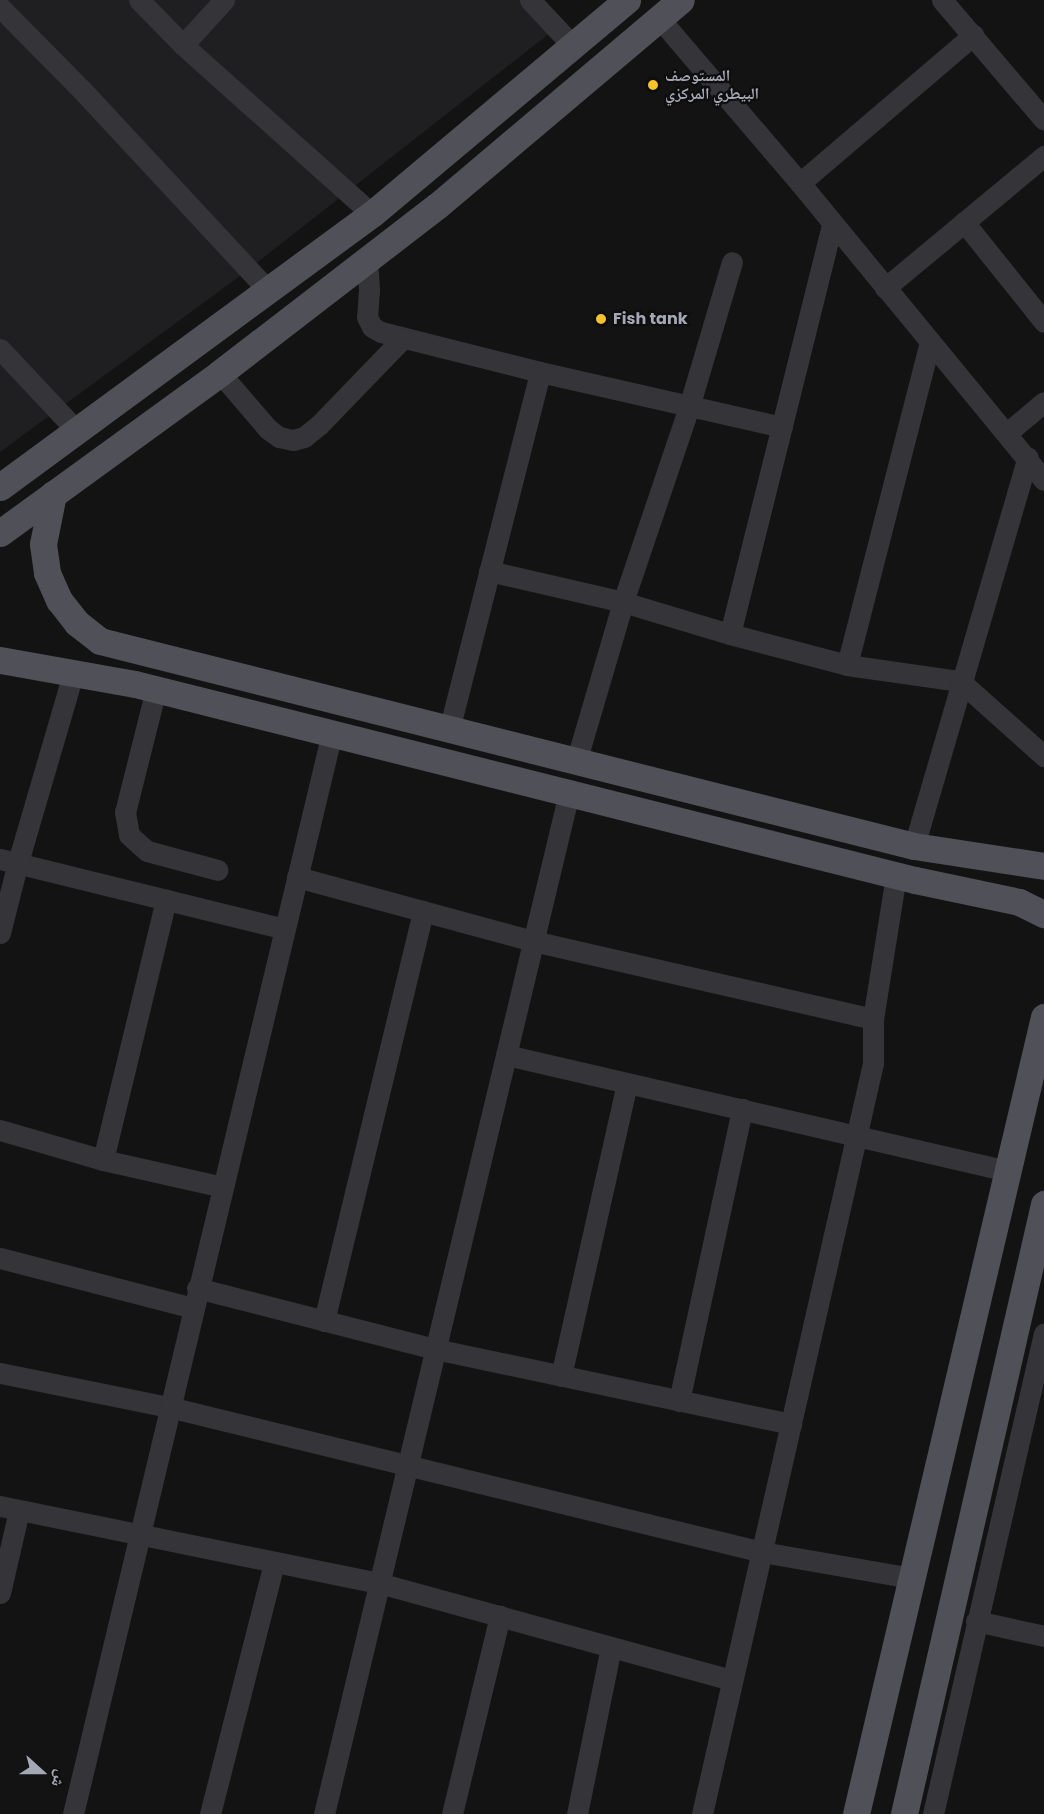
<!DOCTYPE html>
<meta charset="utf-8">
<style>
body{margin:0}
#map{position:relative;width:1044px;height:1814px;overflow:hidden;background:#131314;font-family:Poppins,"Noto Naskh Arabic",sans-serif}
div>[style]{position:absolute}
.built>*{inset:0;background:#1f1f21}
.minor>*{height:21px;margin:-10.5px;padding:0 10.5px;transform-origin:10.5px;border-radius:10.5px;background:#343439}
.major>*{height:27px;margin:-13.5px;padding:0 13.5px;transform-origin:13.5px;border-radius:13.5px;background:#505158}
.dots>*{width:16px;height:16px;translate:-50% -50%;box-sizing:border-box;border:3px solid #0e0e0f;border-radius:50%}
span{translate:-50% -50%;white-space:nowrap;text-align:center;line-height:1.15;-webkit-text-stroke:4.5px #0e0e0f;paint-order:stroke}
.poi-label{font-size:16px;color:#a4a8b5;font-weight:700}
.left{translate:0 -50%;text-align:left}
.north{position:absolute;left:12px;top:1742px;width:60px;height:60px;-webkit-text-stroke:4px #0e0e0f;paint-order:stroke;rotate:111deg;font-size:16px;font-weight:700;line-height:24px;text-align:center;color:#a4a8b5}
.north::after{content:'';display:block;margin:auto;width:21px;height:27px;background:#a4a8b5;clip-path:polygon(50% 0,100% 100%,50% 72%,0 100%)}
</style>
<div id="map">
<div class="built">
<i style="clip-path:polygon(0 0,539px 0,564px 22px,240px 276px,0 452px)"></i>
</div>
<div class="minor">
<i style="left:139px;top:0;width:63px;rotate:45.6deg"></i>
<i style="left:183px;top:45px;width:254px;rotate:41.8deg"></i>
<i style="left:530px;top:0;width:63px;rotate:46.9deg"></i>
<i style="left:942px;top:0;width:157px;rotate:49.6deg"></i>
<i style="left:0;top:7px;width:115px;rotate:45.4deg"></i>
<i style="left:81px;top:89px;width:276px;rotate:47.1deg"></i>
<i style="left:659px;top:18px;width:217px;rotate:49.5deg"></i>
<i style="left:800px;top:183px;width:384px;rotate:50.6deg"></i>
<i style="left:183px;top:45px;width:61px;rotate:-47.7deg"></i>
<i style="left:800px;top:183px;width:228px;rotate:-40.5deg"></i>
<i style="left:964px;top:222px;width:128px;rotate:51.3deg"></i>
<i style="left:367px;top:260px;width:30px;rotate:86deg"></i>
<i style="left:369px;top:290px;width:27px;rotate:94deg"></i>
<i style="left:367px;top:317px;width:11px;rotate:63deg"></i>
<i style="left:372px;top:327px;width:10px;rotate:29deg"></i>
<i style="left:381px;top:332px;width:164px;rotate:14.1deg"></i>
<i style="left:540px;top:372px;width:248px;rotate:12.8deg"></i>
<i style="left:885px;top:288px;width:207px;rotate:-39.7deg"></i>
<i style="left:0;top:349px;width:112px;rotate:46.8deg"></i>
<i style="left:220px;top:373px;width:74px;rotate:49.4deg"></i>
<i style="left:268px;top:429px;width:14px;rotate:36deg"></i>
<i style="left:279px;top:437px;width:14px;rotate:12deg"></i>
<i style="left:293px;top:440px;width:11px;rotate:-15deg"></i>
<i style="left:304px;top:437px;width:19px;rotate:-39deg"></i>
<i style="left:319px;top:425px;width:120px;rotate:-46deg"></i>
<i style="left:1007px;top:433px;width:48px;rotate:-40deg"></i>
<i style="left:489px;top:571px;width:138px;rotate:13deg"></i>
<i style="left:623px;top:602px;width:112px;rotate:16.7deg"></i>
<i style="left:730px;top:634px;width:121px;rotate:14.8deg"></i>
<i style="left:847px;top:665px;width:114px;rotate:8.1deg"></i>
<i style="left:960px;top:681px;width:113px;rotate:41.8deg"></i>
<i style="left:730px;top:634px;width:422px;rotate:-76deg"></i>
<i style="left:847px;top:665px;width:334px;rotate:-75.6deg"></i>
<i style="left:156px;top:689px;width:127px;rotate:104.1deg"></i>
<i style="left:125px;top:812px;width:23px;rotate:80deg"></i>
<i style="left:129px;top:835px;width:24px;rotate:42deg"></i>
<i style="left:147px;top:851px;width:73px;rotate:15deg"></i>
<i style="left:449px;top:730px;width:369px;rotate:-75.7deg"></i>
<i style="left:576px;top:762px;width:167px;rotate:-73.6deg"></i>
<i style="left:623px;top:602px;width:206px;rotate:-71.3deg"></i>
<i style="left:689px;top:407px;width:151px;rotate:-73.5deg"></i>
<i style="left:914px;top:846px;width:405px;rotate:-73.7deg"></i>
<i style="left:0;top:859px;width:293px;rotate:13.8deg"></i>
<i style="left:297px;top:877px;width:245px;rotate:15.2deg"></i>
<i style="left:533px;top:941px;width:349px;rotate:12.9deg"></i>
<i style="left:0;top:933px;width:73px;rotate:-75.8deg"></i>
<i style="left:18px;top:862px;width:199px;rotate:-73.7deg"></i>
<i style="left:506px;top:1055px;width:515px;rotate:13.01deg"></i>
<i style="left:0;top:1130px;width:107px;rotate:16.2deg"></i>
<i style="left:103px;top:1160px;width:123px;rotate:12.7deg"></i>
<i style="left:103px;top:1160px;width:268px;rotate:-76.4deg"></i>
<i style="left:0;top:1258px;width:199px;rotate:14.5deg"></i>
<i style="left:197px;top:1288px;width:246px;rotate:14.4deg"></i>
<i style="left:435px;top:1349px;width:364px;rotate:11.9deg"></i>
<i style="left:324px;top:1321px;width:422px;rotate:-76.4deg"></i>
<i style="left:0;top:1373px;width:172px;rotate:11.4deg"></i>
<i style="left:169px;top:1407px;width:610px;rotate:13.74deg"></i>
<i style="left:762px;top:1552px;width:151px;rotate:9.9deg"></i>
<i style="left:561px;top:1376px;width:300px;rotate:-77.3deg"></i>
<i style="left:679px;top:1401px;width:299px;rotate:-77.8deg"></i>
<i style="left:0;top:1506px;width:387px;rotate:11.5deg"></i>
<i style="left:379px;top:1583px;width:366px;rotate:15.4deg"></i>
<i style="left:0;top:1593px;width:84px;rotate:-77deg"></i>
<i style="left:976px;top:1621px;width:70px;rotate:12.4deg"></i>
<i style="left:73px;top:1814px;width:1112px;rotate:-76.53deg"></i>
<i style="left:210px;top:1814px;width:260px;rotate:-75.7deg"></i>
<i style="left:324px;top:1814px;width:1050px;rotate:-76.51deg"></i>
<i style="left:452px;top:1814px;width:204px;rotate:-76.4deg"></i>
<i style="left:577px;top:1814px;width:170px;rotate:-78.5deg"></i>
<i style="left:702px;top:1814px;width:770px;rotate:-77.17deg"></i>
<i style="left:873px;top:1063px;width:44px;rotate:-90deg"></i>
<i style="left:873px;top:1019px;width:145px;rotate:-80.9deg"></i>
<i style="left:933px;top:1814px;width:493px;rotate:-77deg"></i>
</div>
<div class="major">
<i style="left:0;top:487px;width:461px;rotate:-36.3deg"></i>
<i style="left:372px;top:214px;width:333px;rotate:-40deg"></i>
<i style="left:53px;top:494px;width:51px;rotate:101.3deg"></i>
<i style="left:43px;top:544px;width:29px;rotate:82deg"></i>
<i style="left:47px;top:573px;width:30px;rotate:66deg"></i>
<i style="left:59px;top:600px;width:29px;rotate:52deg"></i>
<i style="left:77px;top:623px;width:29px;rotate:38deg"></i>
<i style="left:100px;top:641px;width:839px;rotate:14.14deg"></i>
<i style="left:914px;top:846px;width:132px;rotate:8.7deg"></i>
<i style="left:0;top:533px;width:272px;rotate:-36deg"></i>
<i style="left:220px;top:373px;width:274px;rotate:-37.6deg"></i>
<i style="left:437px;top:206px;width:319px;rotate:-40.2deg"></i>
<i style="left:0;top:660px;width:137px;rotate:10.1deg"></i>
<i style="left:135px;top:684px;width:804px;rotate:14.11deg"></i>
<i style="left:915px;top:880px;width:106px;rotate:11.9deg"></i>
<i style="left:1019px;top:902px;width:28px;rotate:26deg"></i>
<i style="left:856px;top:1814px;width:819px;rotate:-76.73deg"></i>
<i style="left:904px;top:1814px;width:626px;rotate:-77.07deg"></i>
</div>
<div class="dots">
<i style="left:653px;top:85px;background:#f3c22c"></i>
<i style="left:601px;top:319px;background:#f3c22c"></i>
</div>
<div class="poi-label">
<span class="left" style="left:665px;top:85px">المستوصف<br>البيطري المركزي</span>
<span class="left" style="left:613px;top:319px">Fish tank</span>
</div>
<div class="north">ش</div>
</div>
